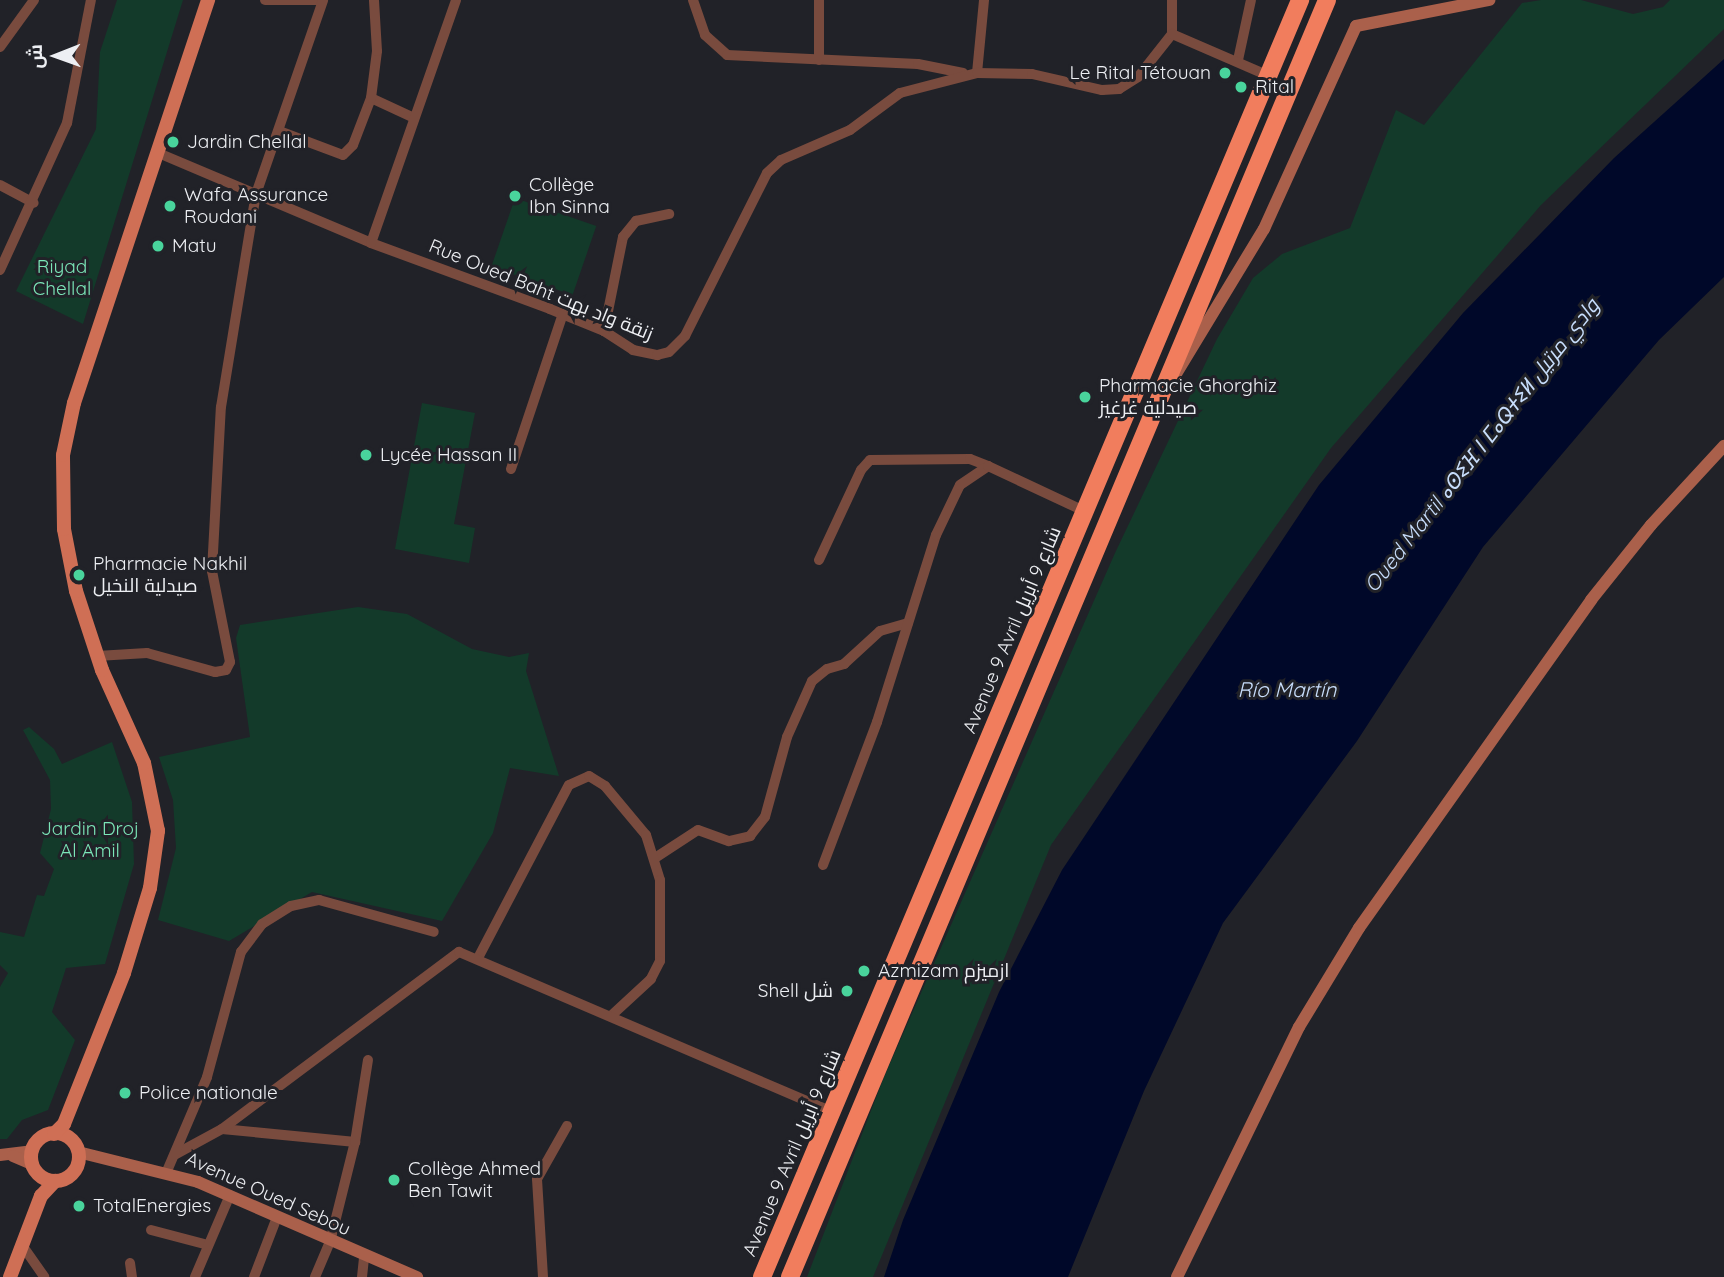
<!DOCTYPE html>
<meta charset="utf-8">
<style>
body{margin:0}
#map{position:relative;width:1724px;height:1277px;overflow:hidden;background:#212228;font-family:Quicksand,Cairo,"Noto Sans Tifinagh",sans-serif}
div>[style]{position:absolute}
.green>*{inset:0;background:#133a2a;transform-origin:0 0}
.water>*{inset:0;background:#000829}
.street>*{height:10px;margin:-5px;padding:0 5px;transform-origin:5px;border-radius:5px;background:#794b3e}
.secondary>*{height:12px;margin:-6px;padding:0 6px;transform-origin:6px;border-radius:6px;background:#aa604b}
.primary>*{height:14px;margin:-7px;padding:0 7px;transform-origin:7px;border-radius:7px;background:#cf6f55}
.primary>.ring{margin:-7px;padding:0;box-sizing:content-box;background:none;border:14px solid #cf6f55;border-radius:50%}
.highway>*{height:18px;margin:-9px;padding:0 9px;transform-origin:9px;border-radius:9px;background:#f17d5d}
.dots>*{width:19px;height:19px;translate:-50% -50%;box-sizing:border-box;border:4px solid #212228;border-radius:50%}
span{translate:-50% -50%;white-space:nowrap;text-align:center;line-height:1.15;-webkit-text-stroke:6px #212228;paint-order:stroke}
.poi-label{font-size:19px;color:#edeff3}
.right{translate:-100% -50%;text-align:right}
.left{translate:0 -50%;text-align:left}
.park-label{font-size:19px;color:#7be6b8}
.street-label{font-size:19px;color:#edeff3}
.water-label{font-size:21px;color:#c7ddfb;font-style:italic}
.north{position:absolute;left:21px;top:21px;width:70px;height:70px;-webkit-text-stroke:5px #212228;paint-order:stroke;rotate:269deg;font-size:19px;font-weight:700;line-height:28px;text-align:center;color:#edeff3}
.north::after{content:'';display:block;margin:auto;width:24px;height:32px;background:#edeff3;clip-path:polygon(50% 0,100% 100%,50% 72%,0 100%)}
</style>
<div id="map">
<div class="green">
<i style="clip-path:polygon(117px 0,183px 0,83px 324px,16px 291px,96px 129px,100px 52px)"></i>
<i style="clip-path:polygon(1541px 0,1581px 0,1633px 14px,1663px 7px,1670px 0,1724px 0,1724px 29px,1541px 205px,1331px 448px,1051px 845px,873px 1277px,807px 1277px,884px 1077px,1115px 553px,1217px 339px,1253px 278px,1282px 254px,1350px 228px,1396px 110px,1424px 125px,1522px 3px)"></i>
<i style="left:515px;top:198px;width:86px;height:73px;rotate:19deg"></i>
<i style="clip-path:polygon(422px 403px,475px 413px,454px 524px,475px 528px,469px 563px,395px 549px)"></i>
<i style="clip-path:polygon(358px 607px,407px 614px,472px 649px,509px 657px,529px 653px,526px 671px,559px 776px,510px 768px,493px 833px,442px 921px,312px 892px,229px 941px,158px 920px,176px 848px,173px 800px,159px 757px,250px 737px,236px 638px,240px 625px)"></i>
<i style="clip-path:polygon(29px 727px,54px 749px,62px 764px,112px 742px,132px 802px,134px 864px,105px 964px,66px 968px,52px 1012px,75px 1040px,48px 1110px,22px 1120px,7px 1139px,0 1139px,0 987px,8px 973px,0 965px,0 932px,24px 937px,37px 895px,44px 896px,54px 869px,40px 853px,51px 809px,50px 780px,23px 730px)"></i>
</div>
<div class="water">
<i style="clip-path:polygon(1724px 59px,1724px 277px,1659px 340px,1483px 547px,1357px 741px,1223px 923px,1144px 1091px,1068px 1277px,884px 1277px,903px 1220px,999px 992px,1062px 870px,1319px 485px,1463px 313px,1614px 158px)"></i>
</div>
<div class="street">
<i style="left:265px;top:0;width:53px"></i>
<i style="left:693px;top:0;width:37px;rotate:71deg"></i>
<i style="left:705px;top:35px;width:30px;rotate:42deg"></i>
<i style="left:727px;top:55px;width:191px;rotate:2.7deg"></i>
<i style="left:918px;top:64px;width:46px;rotate:11.3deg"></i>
<i style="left:819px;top:0;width:60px;rotate:90deg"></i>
<i style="left:1172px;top:34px;width:34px;rotate:-90deg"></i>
<i style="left:0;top:47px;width:58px;rotate:-54.1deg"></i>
<i style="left:1238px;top:60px;width:61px;rotate:-77.8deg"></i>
<i style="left:977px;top:73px;width:73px;rotate:-84.5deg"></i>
<i style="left:371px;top:98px;width:47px;rotate:24.9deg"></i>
<i style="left:279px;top:131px;width:68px;rotate:20.6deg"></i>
<i style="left:343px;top:155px;width:14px;rotate:-45deg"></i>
<i style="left:353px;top:145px;width:50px;rotate:-69deg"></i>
<i style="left:371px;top:98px;width:47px;rotate:-82.7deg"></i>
<i style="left:377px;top:51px;width:51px;rotate:-93.4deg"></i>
<i style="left:156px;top:152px;width:233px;rotate:22.9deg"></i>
<i style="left:371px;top:243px;width:191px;rotate:20.2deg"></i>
<i style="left:550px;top:309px;width:58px;rotate:22.2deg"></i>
<i style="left:604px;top:331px;width:35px;rotate:33deg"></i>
<i style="left:633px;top:350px;width:25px;rotate:12deg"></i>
<i style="left:657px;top:355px;width:12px;rotate:-14deg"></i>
<i style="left:669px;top:352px;width:23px;rotate:-45deg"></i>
<i style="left:685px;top:336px;width:182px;rotate:-63.3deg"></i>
<i style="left:767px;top:173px;width:19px;rotate:-43deg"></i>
<i style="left:781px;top:160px;width:75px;rotate:-23.5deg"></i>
<i style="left:850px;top:130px;width:62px;rotate:-36.5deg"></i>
<i style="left:900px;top:93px;width:80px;rotate:-14.6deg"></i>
<i style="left:977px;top:73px;width:55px;rotate:1deg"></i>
<i style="left:1032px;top:74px;width:72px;rotate:12.9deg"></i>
<i style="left:1102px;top:90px;width:17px;rotate:-3deg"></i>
<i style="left:1119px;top:89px;width:22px;rotate:-32deg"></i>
<i style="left:1138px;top:77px;width:55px;rotate:-51.7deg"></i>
<i style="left:1172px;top:34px;width:106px;rotate:23.4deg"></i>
<i style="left:0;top:185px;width:38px;rotate:28deg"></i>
<i style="left:371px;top:243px;width:257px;rotate:-70.7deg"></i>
<i style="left:0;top:270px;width:162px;rotate:-65.5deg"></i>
<i style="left:67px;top:123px;width:125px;rotate:-79deg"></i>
<i style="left:604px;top:331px;width:96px;rotate:-78.6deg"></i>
<i style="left:623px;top:237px;width:21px;rotate:-51deg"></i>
<i style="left:636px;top:221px;width:34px;rotate:-12deg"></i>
<i style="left:511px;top:469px;width:163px;rotate:-71.5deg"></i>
<i style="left:819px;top:560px;width:99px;rotate:-65deg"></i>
<i style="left:861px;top:470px;width:13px;rotate:-48deg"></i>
<i style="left:870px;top:460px;width:100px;rotate:-0.6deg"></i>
<i style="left:970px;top:459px;width:19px;rotate:21deg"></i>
<i style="left:97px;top:656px;width:50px;rotate:-3.4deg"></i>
<i style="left:147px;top:653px;width:71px;rotate:15.6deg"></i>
<i style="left:215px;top:672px;width:11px;rotate:-10deg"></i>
<i style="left:226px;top:670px;width:9px;rotate:-63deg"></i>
<i style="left:230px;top:662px;width:93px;rotate:-101.2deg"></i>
<i style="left:212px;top:571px;width:164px;rotate:-86.9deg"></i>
<i style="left:221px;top:407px;width:216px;rotate:-80.7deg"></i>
<i style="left:256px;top:194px;width:205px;rotate:-70.9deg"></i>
<i style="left:655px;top:858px;width:51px;rotate:-33.1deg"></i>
<i style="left:698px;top:830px;width:33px;rotate:20deg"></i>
<i style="left:729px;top:841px;width:22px;rotate:-13deg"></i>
<i style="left:750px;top:836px;width:24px;rotate:-52deg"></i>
<i style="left:765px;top:817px;width:83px;rotate:-74.6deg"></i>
<i style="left:787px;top:737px;width:61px;rotate:-65.9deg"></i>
<i style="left:812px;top:681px;width:19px;rotate:-39deg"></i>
<i style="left:827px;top:669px;width:18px;rotate:-16deg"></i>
<i style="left:844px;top:664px;width:49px;rotate:-42.5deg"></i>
<i style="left:880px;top:631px;width:29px;rotate:-16deg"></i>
<i style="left:823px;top:865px;width:153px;rotate:-69.3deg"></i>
<i style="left:877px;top:722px;width:196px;rotate:-72.5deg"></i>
<i style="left:936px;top:535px;width:55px;rotate:-64.4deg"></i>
<i style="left:960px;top:485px;width:34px;rotate:-34deg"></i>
<i style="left:988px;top:466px;width:108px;rotate:25.1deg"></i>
<i style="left:478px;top:958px;width:195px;rotate:-62.3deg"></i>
<i style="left:569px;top:785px;width:22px;rotate:-24deg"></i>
<i style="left:589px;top:776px;width:19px;rotate:32deg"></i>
<i style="left:605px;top:786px;width:64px;rotate:50.1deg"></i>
<i style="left:646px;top:835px;width:47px;rotate:72.7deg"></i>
<i style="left:660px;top:880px;width:81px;rotate:90deg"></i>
<i style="left:660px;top:961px;width:20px;rotate:117deg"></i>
<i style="left:651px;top:979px;width:53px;rotate:137.3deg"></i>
<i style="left:222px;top:1129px;width:134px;rotate:5.6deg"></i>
<i style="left:176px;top:1154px;width:52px;rotate:-28.5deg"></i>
<i style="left:222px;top:1129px;width:296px;rotate:-36.8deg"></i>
<i style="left:459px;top:952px;width:406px;rotate:23.2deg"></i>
<i style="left:167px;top:1171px;width:102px;rotate:-66.9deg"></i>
<i style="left:207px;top:1077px;width:130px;rotate:-74.8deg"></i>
<i style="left:241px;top:952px;width:35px;rotate:-53deg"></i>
<i style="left:262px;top:924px;width:34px;rotate:-32deg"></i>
<i style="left:291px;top:906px;width:29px;rotate:-12deg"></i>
<i style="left:319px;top:900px;width:119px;rotate:15.5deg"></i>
<i style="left:151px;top:1230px;width:59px;rotate:14.7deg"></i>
<i style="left:22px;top:1245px;width:39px;rotate:55deg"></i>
<i style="left:130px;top:1263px;width:14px;rotate:82deg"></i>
<i style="left:195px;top:1277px;width:89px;rotate:-66.9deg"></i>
<i style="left:254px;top:1277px;width:64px;rotate:-69deg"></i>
<i style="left:315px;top:1277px;width:38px;rotate:-67deg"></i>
<i style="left:330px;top:1242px;width:103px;rotate:-76deg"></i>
<i style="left:355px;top:1142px;width:83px;rotate:-81deg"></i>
<i style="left:362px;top:1277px;width:20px;rotate:-84deg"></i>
<i style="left:543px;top:1277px;width:98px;rotate:-93.5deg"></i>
<i style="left:537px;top:1179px;width:61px;rotate:-60.5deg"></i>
</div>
<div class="secondary">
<i style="left:1173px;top:379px;width:175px;rotate:-58.8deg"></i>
<i style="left:1264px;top:229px;width:223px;rotate:-65.6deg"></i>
<i style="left:1356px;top:26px;width:136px;rotate:-11.1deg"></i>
<i style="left:78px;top:1152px;width:124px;rotate:14deg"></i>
<i style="left:198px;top:1182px;width:239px;rotate:23.5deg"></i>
<i style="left:0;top:1155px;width:32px;rotate:-7deg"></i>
<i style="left:13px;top:1156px;width:21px;rotate:23deg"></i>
<i style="left:1177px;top:1277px;width:278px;rotate:-64deg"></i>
<i style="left:1299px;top:1027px;width:116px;rotate:-58.8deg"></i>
<i style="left:1359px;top:928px;width:402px;rotate:-54.7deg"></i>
<i style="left:1591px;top:600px;width:96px;rotate:-51.3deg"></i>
<i style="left:1651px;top:525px;width:108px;rotate:-47.3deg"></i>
</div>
<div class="primary">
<i class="ring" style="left:31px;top:1133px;width:34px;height:34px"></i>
<i style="left:54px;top:1134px;width:14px;rotate:-45deg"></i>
<i style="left:64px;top:1124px;width:162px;rotate:-68.3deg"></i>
<i style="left:124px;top:973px;width:89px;rotate:-73deg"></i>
<i style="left:150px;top:888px;width:58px;rotate:-82deg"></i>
<i style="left:158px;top:831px;width:69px;rotate:-101.6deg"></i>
<i style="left:144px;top:763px;width:102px;rotate:-114.3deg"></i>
<i style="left:102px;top:670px;width:83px;rotate:-108.2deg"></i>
<i style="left:76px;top:591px;width:63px;rotate:-101deg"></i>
<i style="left:64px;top:529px;width:74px;rotate:-90.8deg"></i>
<i style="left:63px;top:455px;width:53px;rotate:-78.1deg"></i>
<i style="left:74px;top:403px;width:425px;rotate:-71.6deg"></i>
<i style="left:10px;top:1277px;width:87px;rotate:-69.1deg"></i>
<i style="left:41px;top:1196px;width:21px;rotate:-47deg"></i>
</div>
<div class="highway">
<i style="left:762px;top:1277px;width:1386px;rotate:-67.15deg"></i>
<i style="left:790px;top:1277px;width:1385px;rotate:-67.19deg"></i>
</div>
<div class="dots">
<i style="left:1225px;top:73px;background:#49d49c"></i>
<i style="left:1241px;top:87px;background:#49d49c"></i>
<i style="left:173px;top:142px;background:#49d49c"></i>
<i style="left:515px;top:196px;background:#49d49c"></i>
<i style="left:170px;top:206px;background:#49d49c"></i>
<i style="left:158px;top:246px;background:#49d49c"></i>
<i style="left:1085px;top:397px;background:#49d49c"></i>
<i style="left:366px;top:455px;background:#49d49c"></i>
<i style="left:79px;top:575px;background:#49d49c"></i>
<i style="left:864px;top:971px;background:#49d49c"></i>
<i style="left:847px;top:991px;background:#49d49c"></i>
<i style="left:125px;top:1093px;background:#49d49c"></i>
<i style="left:394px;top:1180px;background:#49d49c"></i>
<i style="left:79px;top:1206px;background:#49d49c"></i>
</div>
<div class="poi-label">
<span class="right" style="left:1211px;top:73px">Le Rital Tétouan</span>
<span class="left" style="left:1255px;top:87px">Rital</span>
<span class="left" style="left:187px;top:142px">Jardin Chellal</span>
<span class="left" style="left:529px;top:196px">Collège<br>Ibn Sinna</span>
<span class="left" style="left:184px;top:206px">Wafa Assurance<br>Roudani</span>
<span class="left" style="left:172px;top:246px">Matu</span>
<span class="left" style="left:1099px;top:397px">Pharmacie Ghorghiz<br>صيدلية غرغيز</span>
<span class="left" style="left:380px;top:455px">Lycée Hassan II</span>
<span class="left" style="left:93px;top:575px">Pharmacie Nakhil<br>صيدلية النخيل</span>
<span class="left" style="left:878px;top:971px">Azmizam ازميزم</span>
<span class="right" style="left:833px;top:991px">Shell شل</span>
<span class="left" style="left:139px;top:1093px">Police nationale</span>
<span class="left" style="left:408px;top:1180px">Collège Ahmed<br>Ben Tawit</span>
<span class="left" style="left:93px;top:1206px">TotalEnergies</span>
</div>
<div class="park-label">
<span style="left:62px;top:278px">Riyad<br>Chellal</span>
<span style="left:90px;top:840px">Jardin Droj<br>Al Amil</span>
</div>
<div class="street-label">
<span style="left:541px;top:290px;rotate:22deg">Rue Oued Baht زنقة واد بهت</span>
<span style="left:1012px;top:630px;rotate:-67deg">Avenue 9 Avril شارع 9 أبريل</span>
<span style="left:792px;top:1153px;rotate:-67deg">Avenue 9 Avril شارع 9 أبريل</span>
<span style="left:268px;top:1194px;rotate:24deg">Avenue Oued Sebou</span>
</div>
<div class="water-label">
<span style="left:1481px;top:445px;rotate:-52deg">Oued Martil ⴰⵙⵉⴼ ⵏ ⵎⴰⵕⵜⵉⵍ وادي مرتيل</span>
<span style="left:1287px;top:689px">Río Martín</span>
</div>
<div class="north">ش</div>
</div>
